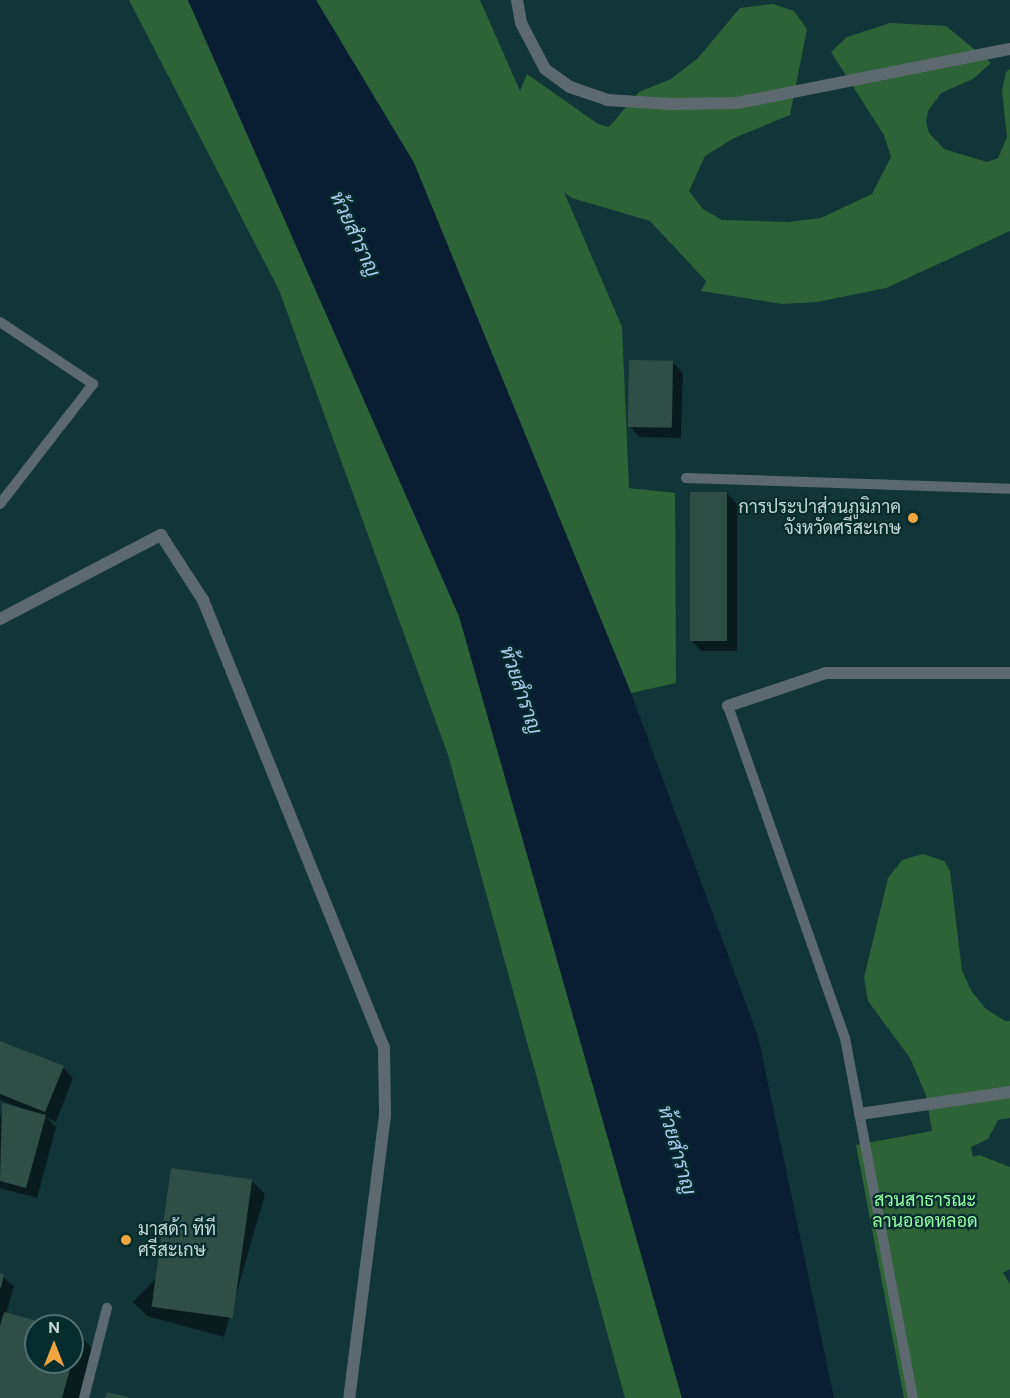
<!DOCTYPE html>
<meta charset="utf-8">
<style>
body{margin:0}
#map{position:relative;width:1010px;height:1398px;overflow:hidden;background:#123638;font-family:"DM Sans",Sarabun,sans-serif}
div>[style]{position:absolute}
.green>*{inset:0;background:#2e6237}
.water>*{inset:0;background:#091e33}
.shadow>*{inset:0;background:#0007}
.building>*{inset:0;background:#2f4f46;transform-origin:0 0}
.service>*{height:10px;margin:-5px;padding:0 5px;transform-origin:5px;border-radius:5px;background:#5c6a6f}
.minor>*{height:12px;margin:-6px;padding:0 6px;transform-origin:6px;border-radius:6px;background:#5c6a6f}
.dots>*{width:16px;height:16px;translate:-50% -50%;box-sizing:border-box;border:3px solid #062c2e;border-radius:50%}
span{translate:-50% -50%;white-space:nowrap;text-align:center;line-height:1.15;-webkit-text-stroke:4.5px #062c2e;paint-order:stroke}
.poi-label{font-size:18px;color:#c5d8d9}
.right{translate:-100% -50%;text-align:right}
.left{translate:0 -50%;text-align:left}
.park-label{font-size:18px;color:#96fda7}
.water-label{font-size:20px;color:#abccef;font-style:italic}
.north{position:absolute;left:24px;top:1314px;width:60px;height:60px;box-sizing:border-box;background:#062c2e;border:2px solid #527172;border-radius:50%;rotate:0deg;font-size:16px;font-weight:700;line-height:24px;text-align:center;color:#c5d8d9}
.north::after{content:'';display:block;margin:auto;width:21px;height:27px;background:#f0a63f;clip-path:polygon(50% 0,100% 100%,50% 72%,0 100%)}
</style>
<div id="map">
<div class="green">
<i style="clip-path:polygon(129px 0,188px 0,459px 616px,682px 1398px,625px 1398px,448px 755px,279px 290px)"></i>
<i style="clip-path:polygon(316px 0,480px 0,520px 91px,527px 74px,598px 124px,609px 127px,639px 92px,671px 79px,698px 58px,740px 8px,773px 4px,794px 11px,807px 29px,790px 115px,734px 138px,705px 156px,689px 191px,703px 209px,722px 220px,789px 222px,821px 218px,872px 194px,891px 157px,884px 135px,831px 52px,847px 37px,890px 23px,946px 26px,991px 63px,973px 79px,941px 93px,928px 111px,926px 122px,929px 133px,944px 149px,987px 162px,998px 158px,1007px 137px,1002px 91px,1006px 72px,1010px 69px,1010px 231px,886px 288px,817px 302px,782px 304px,701px 291px,706px 281px,650px 221px,572px 198px,564px 192px,622px 327px,629px 488px,675px 493px,676px 683px,631px 693px,414px 163px)"></i>
<i style="clip-path:polygon(923px 854px,944px 861px,950px 871px,962px 971px,972px 992px,986px 1009px,1005px 1021px,1010px 1021px,1010px 1118px,998px 1120px,988px 1139px,971px 1147px,973px 1157px,979px 1155px,1010px 1167px,1010px 1269px,1003px 1273px,1010px 1284px,1010px 1398px,904px 1398px,856px 1145px,932px 1131px,926px 1095px,910px 1058px,868px 1001px,864px 978px,888px 878px,902px 860px)"></i>
</div>
<div class="water">
<i style="clip-path:polygon(188px 0,316px 0,414px 163px,631px 693px,758px 1036px,834px 1398px,682px 1398px,459px 616px)"></i>
</div>
<div class="shadow">
<i style="clip-path:polygon(672px 362px,683px 373px,681px 438px,640px 437px,629px 426px)"></i>
<i style="clip-path:polygon(727px 493px,737px 504px,737px 651px,701px 651px,691px 640px)"></i>
<i style="clip-path:polygon(0 1042px,63px 1067px,73px 1078px,56px 1122px,47px 1118px,56px 1127px,37px 1198px,0 1188px,0 1117px,3px 1105px,20px 1110px,21px 1108px,0 1100px)"></i>
<i style="clip-path:polygon(251px 1180px,265px 1194px,224px 1337px,147px 1316px,133px 1302px)"></i>
<i style="clip-path:polygon(0 1275px,14px 1286px,6px 1314px,48px 1326px,36px 1326px,36px 1362px,72px 1362px,72px 1333px,79px 1335px,93px 1349px,79px 1398px,0 1398px)"></i>
</div>
<div class="building">
<i style="left:629px;top:360px;width:44px;height:67px;rotate:1deg"></i>
<i style="left:690px;top:492px;width:37px;height:149px"></i>
<i style="clip-path:polygon(0 1041px,64px 1066px,45px 1112px,0 1094px)"></i>
<i style="clip-path:polygon(2px 1103px,46px 1115px,26px 1188px,0 1181px)"></i>
<i style="left:171px;top:1168px;width:82px;height:140px;rotate:8deg"></i>
<i style="clip-path:polygon(0 1273px,4px 1274px,1px 1288px,0 1287px)"></i>
<i style="clip-path:polygon(4px 1312px,51px 1325px,36px 1326px,36px 1362px,72px 1362px,62px 1398px,0 1398px,0 1326px)"></i>
<i style="clip-path:polygon(72px 1331px,80px 1333px,73px 1360px,72px 1360px)"></i>
<i style="clip-path:polygon(107px 1392px,128px 1397px,128px 1398px,105px 1398px)"></i>
</div>
<div class="service">
<i style="left:0;top:322px;width:112px;rotate:33.7deg"></i>
<i style="left:93px;top:384px;width:152px;rotate:127.8deg"></i>
<i style="left:686px;top:478px;width:324px;rotate:1.9deg"></i>
<i style="left:728px;top:706px;width:352px;rotate:70.6deg"></i>
<i style="left:845px;top:1038px;width:366px;rotate:79.3deg"></i>
<i style="left:84px;top:1398px;width:93px;rotate:-75.7deg"></i>
</div>
<div class="minor">
<i style="left:517px;top:0;width:23px;rotate:80deg"></i>
<i style="left:521px;top:23px;width:52px;rotate:62.4deg"></i>
<i style="left:545px;top:69px;width:31px;rotate:36deg"></i>
<i style="left:570px;top:87px;width:39px;rotate:19deg"></i>
<i style="left:607px;top:100px;width:63px;rotate:3.6deg"></i>
<i style="left:670px;top:104px;width:67px;rotate:-0.9deg"></i>
<i style="left:737px;top:103px;width:278px;rotate:-11.2deg"></i>
<i style="left:0;top:619px;width:182px;rotate:-27.6deg"></i>
<i style="left:161px;top:535px;width:77px;rotate:57.1deg"></i>
<i style="left:203px;top:600px;width:483px;rotate:68deg"></i>
<i style="left:384px;top:1048px;width:67px;rotate:89.1deg"></i>
<i style="left:385px;top:1115px;width:285px;rotate:97.2deg"></i>
<i style="left:728px;top:706px;width:103px;rotate:-18.6deg"></i>
<i style="left:826px;top:673px;width:184px"></i>
<i style="left:860px;top:1114px;width:152px;rotate:-8.3deg"></i>
</div>
<div class="dots">
<i style="left:913px;top:518px;background:#f0a63f"></i>
<i style="left:126px;top:1240px;background:#f0a63f"></i>
</div>
<div class="poi-label">
<span class="right" style="left:901px;top:518px">การประปาส่วนภูมิภาค<br>จังหวัดศรีสะเกษ</span>
<span class="left" style="left:138px;top:1240px">มาสด้า ทีที<br>ศรีสะเกษ</span>
</div>
<div class="park-label">
<span style="left:925px;top:1211px">สวนสาธารณะ<br>ลานออดหลอด</span>
</div>
<div class="water-label">
<span style="left:355px;top:234px;rotate:65deg">ห้วยสำราญ</span>
<span style="left:521px;top:690px;rotate:71deg">ห้วยสำราญ</span>
<span style="left:677px;top:1150px;rotate:74deg">ห้วยสำราญ</span>
</div>
<div class="north">N</div>
</div>
